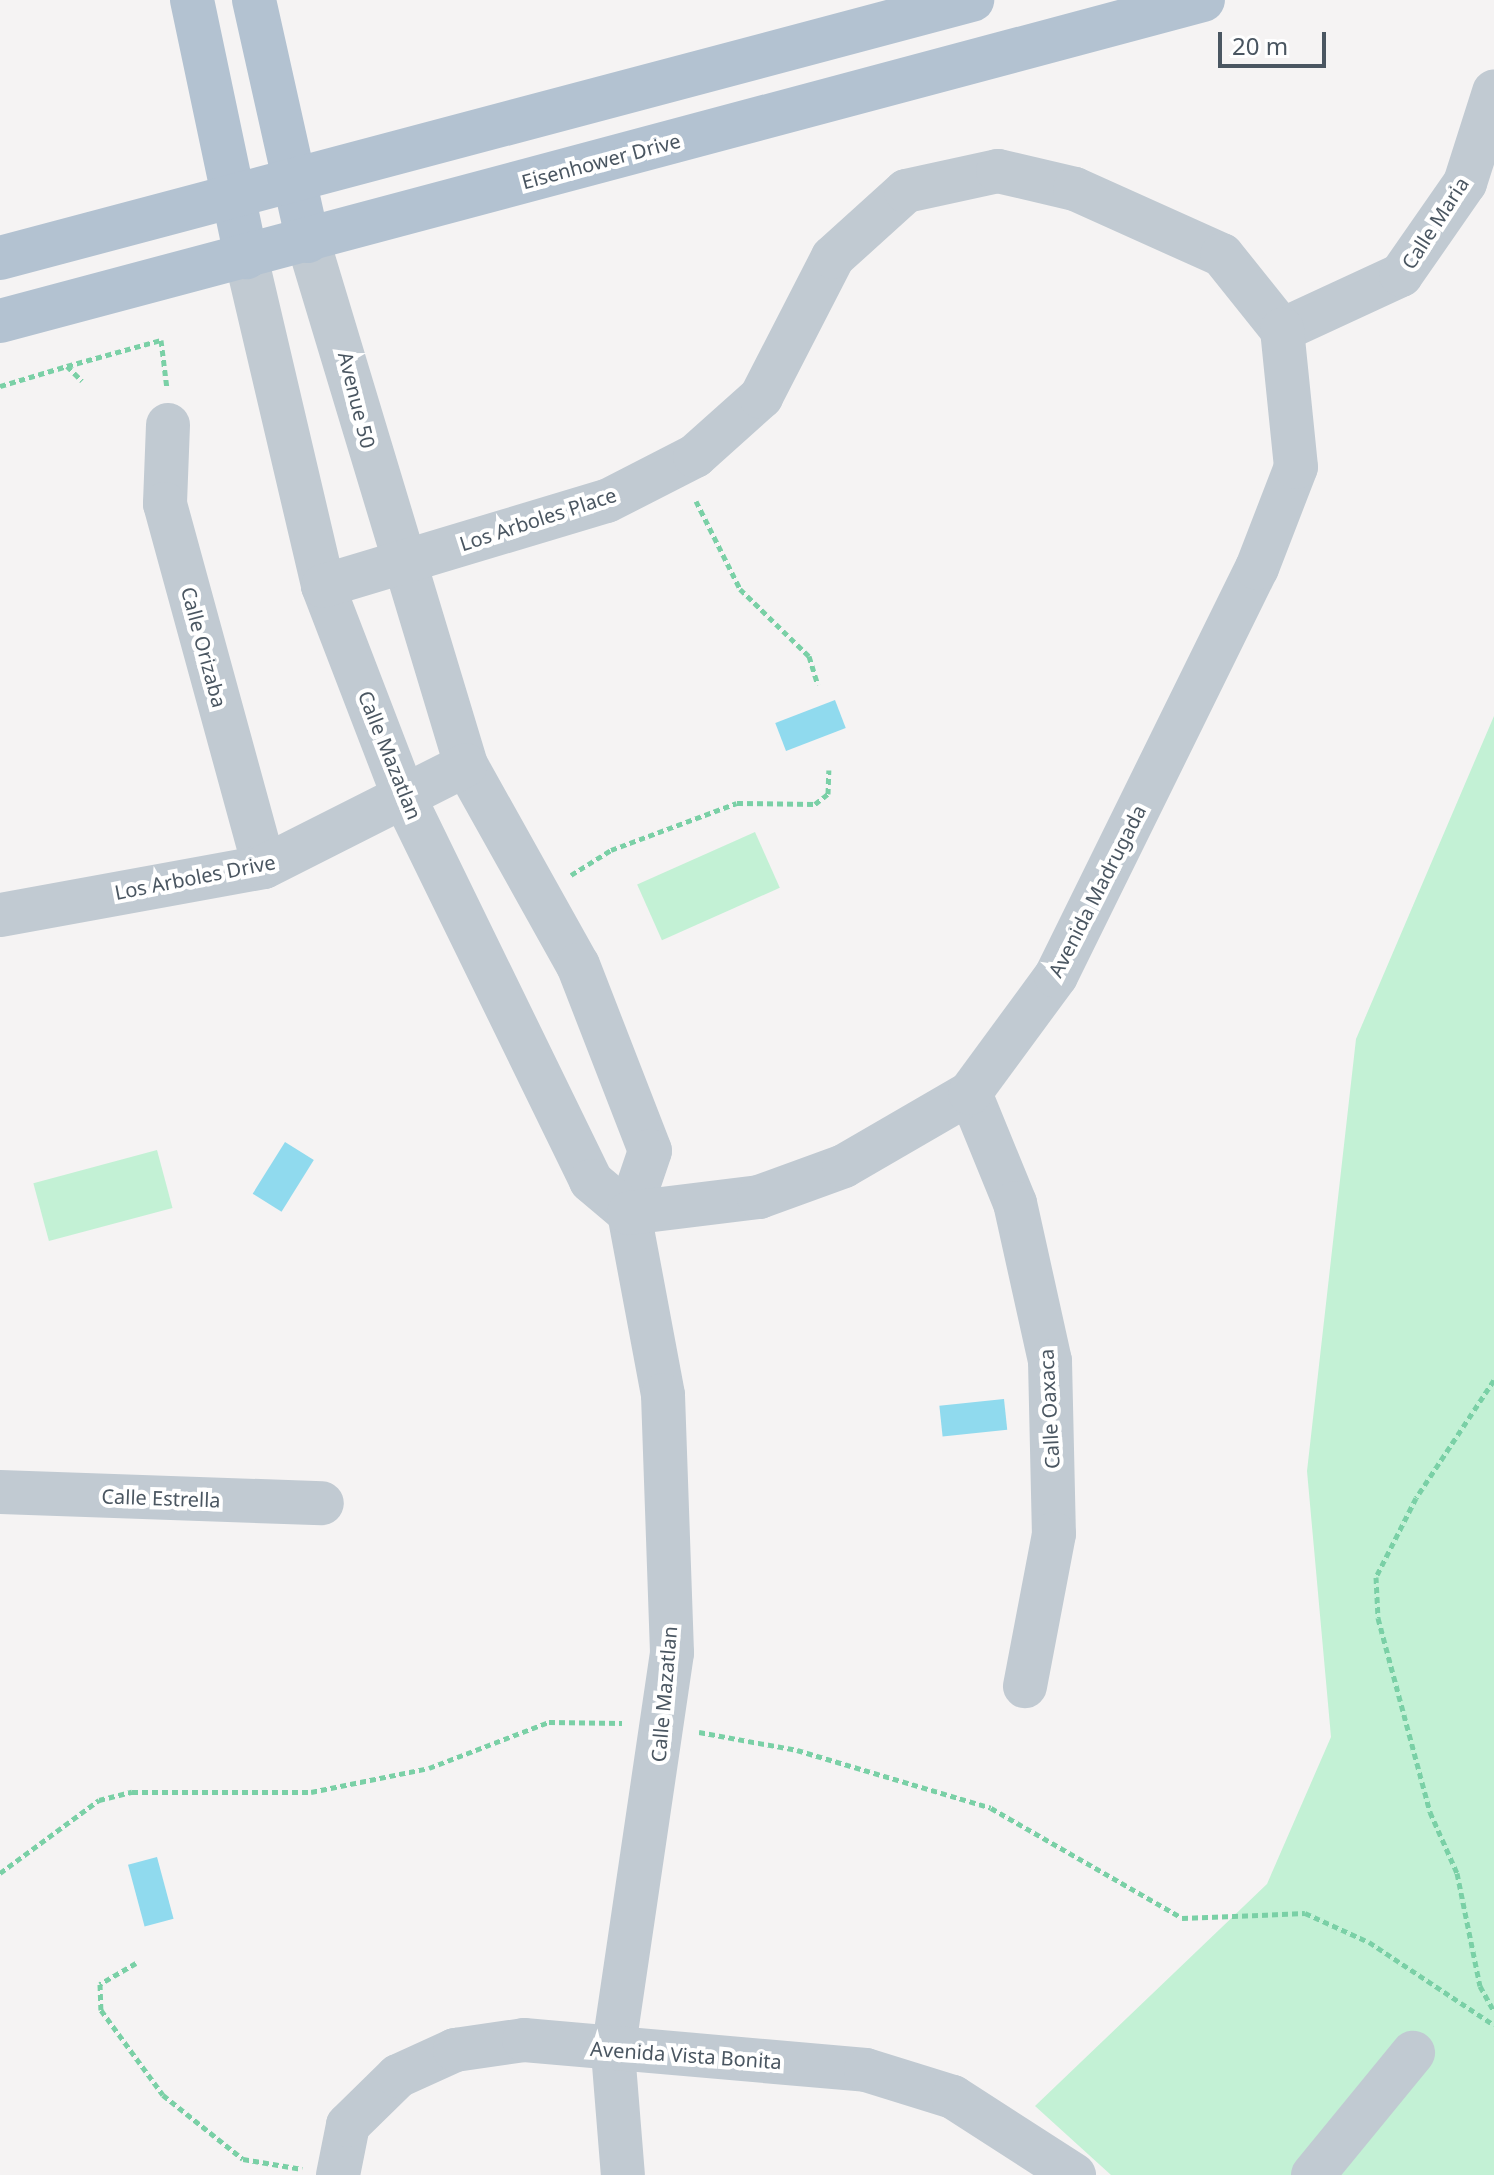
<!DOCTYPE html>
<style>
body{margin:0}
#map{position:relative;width:1494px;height:2175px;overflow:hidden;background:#f5f3f3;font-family:"Noto Sans",sans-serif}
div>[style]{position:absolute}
.green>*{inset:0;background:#c3f1d5;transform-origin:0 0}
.water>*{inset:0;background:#90daee;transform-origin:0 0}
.path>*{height:5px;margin-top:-2.5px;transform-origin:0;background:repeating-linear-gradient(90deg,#7ad0a6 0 6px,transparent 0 10px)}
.minor>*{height:44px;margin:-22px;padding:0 22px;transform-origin:22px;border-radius:22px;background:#c1cad2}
.major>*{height:44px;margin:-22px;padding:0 22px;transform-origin:22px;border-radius:22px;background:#b3c2d1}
span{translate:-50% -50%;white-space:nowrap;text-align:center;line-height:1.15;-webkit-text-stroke:8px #fff;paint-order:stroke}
.street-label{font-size:20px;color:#4a5661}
.scale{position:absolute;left:1218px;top:32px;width:108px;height:36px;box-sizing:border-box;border:4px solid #4a5661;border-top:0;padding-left:10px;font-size:24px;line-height:28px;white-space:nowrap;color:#4a5661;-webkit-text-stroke:6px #fff;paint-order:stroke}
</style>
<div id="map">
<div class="green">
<i style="clip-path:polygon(1494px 716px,1494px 2175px,1111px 2175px,1035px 2106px,1267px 1884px,1331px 1737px,1307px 1471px,1356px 1039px)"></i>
<i style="left:755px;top:832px;width:61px;height:129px;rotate:66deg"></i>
<i style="left:157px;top:1150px;width:60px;height:128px;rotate:75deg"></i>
</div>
<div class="water">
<i style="left:835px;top:700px;width:30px;height:64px;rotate:69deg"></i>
<i style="left:285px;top:1142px;width:34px;height:61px;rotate:32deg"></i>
<i style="left:1004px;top:1399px;width:31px;height:65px;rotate:84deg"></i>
<i style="left:157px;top:1857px;width:64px;height:30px;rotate:75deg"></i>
</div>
<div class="path">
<i style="left:67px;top:366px;width:98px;rotate:-15.5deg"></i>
<i style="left:161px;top:340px;width:49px;rotate:83deg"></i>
<i style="left:0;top:386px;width:70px;rotate:-16.6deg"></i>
<i style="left:67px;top:366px;width:21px;rotate:45deg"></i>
<i style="left:696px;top:501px;width:98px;rotate:63.4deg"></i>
<i style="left:740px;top:589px;width:96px;rotate:44.2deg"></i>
<i style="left:809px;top:656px;width:30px;rotate:73deg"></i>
<i style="left:571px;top:875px;width:47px;rotate:-32deg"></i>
<i style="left:611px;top:850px;width:134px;rotate:-20.5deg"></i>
<i style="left:737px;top:803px;width:78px;rotate:0.7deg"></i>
<i style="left:815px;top:804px;width:16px;rotate:-38deg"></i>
<i style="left:828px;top:794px;width:24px;rotate:-88deg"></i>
<i style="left:1494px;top:1380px;width:141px;rotate:123.5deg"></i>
<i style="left:1416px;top:1498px;width:89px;rotate:116.9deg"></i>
<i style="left:1376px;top:1577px;width:41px;rotate:87.2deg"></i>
<i style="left:1378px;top:1618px;width:201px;rotate:75deg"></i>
<i style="left:1430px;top:1812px;width:67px;rotate:66.1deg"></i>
<i style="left:1457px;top:1873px;width:115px;rotate:78.5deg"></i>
<i style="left:1480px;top:1986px;width:29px;rotate:61deg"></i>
<i style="left:699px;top:1732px;width:100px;rotate:10.4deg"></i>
<i style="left:797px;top:1750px;width:202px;rotate:16.6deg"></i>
<i style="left:991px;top:1808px;width:220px;rotate:29.9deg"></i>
<i style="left:1182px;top:1918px;width:123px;rotate:-2.3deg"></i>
<i style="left:1305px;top:1913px;width:70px;rotate:24.4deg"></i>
<i style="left:1369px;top:1942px;width:150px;rotate:33.6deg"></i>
<i style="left:0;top:1873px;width:123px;rotate:-36.4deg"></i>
<i style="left:99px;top:1800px;width:34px;rotate:-14deg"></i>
<i style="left:132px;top:1792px;width:179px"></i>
<i style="left:311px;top:1792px;width:120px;rotate:-11.5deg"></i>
<i style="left:429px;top:1768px;width:129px;rotate:-21deg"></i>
<i style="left:549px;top:1722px;width:73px;rotate:0.8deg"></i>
<i style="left:136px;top:1963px;width:42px;rotate:149.7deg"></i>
<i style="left:100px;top:1984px;width:26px;rotate:88deg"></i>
<i style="left:101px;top:2010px;width:105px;rotate:53.9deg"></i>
<i style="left:163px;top:2095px;width:102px;rotate:38.7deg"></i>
<i style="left:243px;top:2159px;width:60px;rotate:9.6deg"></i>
</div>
<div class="minor">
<i style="left:308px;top:241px;width:547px;rotate:73.22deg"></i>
<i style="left:466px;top:765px;width:229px;rotate:60.8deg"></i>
<i style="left:578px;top:965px;width:199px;rotate:68.8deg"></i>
<i style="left:650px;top:1151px;width:65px;rotate:108.7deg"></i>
<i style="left:629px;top:1213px;width:185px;rotate:79.4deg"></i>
<i style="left:663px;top:1395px;width:258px;rotate:88deg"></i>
<i style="left:672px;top:1653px;width:403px;rotate:98.4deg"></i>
<i style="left:613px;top:2052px;width:123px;rotate:85.4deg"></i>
<i style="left:246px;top:257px;width:338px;rotate:76.8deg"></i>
<i style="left:323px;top:586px;width:226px;rotate:69deg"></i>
<i style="left:404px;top:797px;width:427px;rotate:64deg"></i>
<i style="left:591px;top:1181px;width:50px;rotate:40.1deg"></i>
<i style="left:1282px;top:330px;width:131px;rotate:-24.8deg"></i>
<i style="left:1401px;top:275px;width:112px;rotate:-55.2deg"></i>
<i style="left:1465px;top:183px;width:96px;rotate:-72.3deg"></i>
<i style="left:168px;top:425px;width:79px;rotate:92.2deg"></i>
<i style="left:165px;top:504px;width:376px;rotate:74.7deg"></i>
<i style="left:323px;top:586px;width:296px;rotate:-16.7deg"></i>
<i style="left:607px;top:501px;width:99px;rotate:-27.1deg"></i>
<i style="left:695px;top:456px;width:89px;rotate:-41.8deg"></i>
<i style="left:761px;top:397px;width:157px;rotate:-62.8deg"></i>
<i style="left:833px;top:257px;width:98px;rotate:-42.1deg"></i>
<i style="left:906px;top:191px;width:94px;rotate:-12.3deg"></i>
<i style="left:998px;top:171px;width:79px;rotate:13.2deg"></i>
<i style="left:1075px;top:189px;width:161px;rotate:24.2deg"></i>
<i style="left:1222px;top:255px;width:96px;rotate:51.3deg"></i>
<i style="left:0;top:915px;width:268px;rotate:-10.3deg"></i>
<i style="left:264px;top:867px;width:226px;rotate:-26.8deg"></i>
<i style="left:970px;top:1093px;width:119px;rotate:67.8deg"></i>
<i style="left:1015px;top:1203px;width:162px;rotate:77.5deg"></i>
<i style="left:1050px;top:1361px;width:173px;rotate:88.7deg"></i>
<i style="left:1054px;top:1534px;width:155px;rotate:100.8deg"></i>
<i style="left:629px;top:1213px;width:131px;rotate:-7deg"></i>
<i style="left:759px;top:1197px;width:90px;rotate:-20deg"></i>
<i style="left:844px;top:1166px;width:146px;rotate:-30.1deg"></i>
<i style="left:970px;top:1093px;width:145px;rotate:-53.7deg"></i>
<i style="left:1056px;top:976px;width:455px;rotate:-63.8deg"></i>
<i style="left:1257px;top:568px;width:108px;rotate:-68.9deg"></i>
<i style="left:1296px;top:467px;width:138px;rotate:-95.8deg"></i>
<i style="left:0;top:1492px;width:322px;rotate:2deg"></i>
<i style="left:338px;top:2175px;width:51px;rotate:-78.7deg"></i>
<i style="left:348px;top:2125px;width:70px;rotate:-44.4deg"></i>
<i style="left:398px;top:2076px;width:63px;rotate:-24.5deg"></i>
<i style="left:455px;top:2050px;width:70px;rotate:-8.2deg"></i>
<i style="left:524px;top:2040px;width:343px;rotate:5deg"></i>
<i style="left:866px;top:2070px;width:91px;rotate:17.2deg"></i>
<i style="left:953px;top:2097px;width:144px;rotate:32.8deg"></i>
<i style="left:1313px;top:2175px;width:158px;rotate:-50.7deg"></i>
</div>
<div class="major">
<i style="left:192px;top:0;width:263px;rotate:78.1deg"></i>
<i style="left:254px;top:0;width:247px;rotate:77.4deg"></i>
<i style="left:0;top:258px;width:1006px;rotate:-14.87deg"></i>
<i style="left:0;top:321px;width:1245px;rotate:-14.94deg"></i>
</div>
<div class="street-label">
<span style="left:601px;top:161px;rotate:-15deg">Eisenhower Drive</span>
<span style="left:1435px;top:223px;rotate:-57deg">Calle Maria</span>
<span style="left:357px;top:400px;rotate:76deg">Avenue 50</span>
<span style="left:538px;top:519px;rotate:-18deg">Los Arboles Place</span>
<span style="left:204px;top:647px;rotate:75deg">Calle Orizaba</span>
<span style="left:390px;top:755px;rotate:68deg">Calle Mazatlan</span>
<span style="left:195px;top:877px;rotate:-11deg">Los Arboles Drive</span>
<span style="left:1097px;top:891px;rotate:-63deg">Avenida Madrugada</span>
<span style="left:1049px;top:1409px;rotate:-93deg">Calle Oaxaca</span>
<span style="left:161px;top:1498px;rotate:2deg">Calle Estrella</span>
<span style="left:664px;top:1694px;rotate:-85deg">Calle Mazatlan</span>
<span style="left:686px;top:2055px;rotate:4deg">Avenida Vista Bonita</span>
</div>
<div class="scale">20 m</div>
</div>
